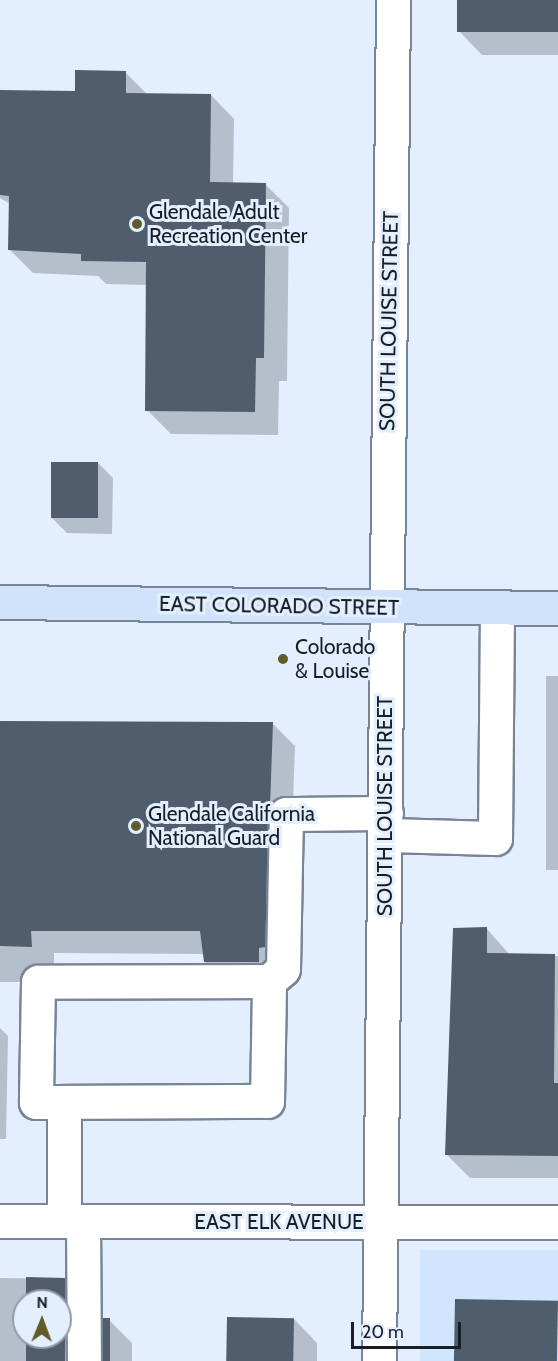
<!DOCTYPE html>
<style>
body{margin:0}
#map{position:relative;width:558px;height:1361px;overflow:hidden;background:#e3effe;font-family:Cabin,sans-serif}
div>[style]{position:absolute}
.built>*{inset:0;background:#d1e5fe;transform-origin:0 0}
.shadow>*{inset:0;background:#0003;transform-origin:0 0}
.building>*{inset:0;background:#505d6d;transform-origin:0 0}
.roads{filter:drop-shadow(2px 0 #778596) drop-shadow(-2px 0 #778596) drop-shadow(0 2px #778596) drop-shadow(0 -2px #778596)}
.minor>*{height:33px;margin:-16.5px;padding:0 16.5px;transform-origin:16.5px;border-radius:16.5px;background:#fff}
.major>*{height:33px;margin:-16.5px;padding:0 16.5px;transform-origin:16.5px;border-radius:16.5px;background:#d0e3fb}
.dots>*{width:16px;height:16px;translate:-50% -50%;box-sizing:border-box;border:3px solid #e3effe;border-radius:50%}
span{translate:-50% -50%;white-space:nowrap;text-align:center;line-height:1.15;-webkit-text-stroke:6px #e3effe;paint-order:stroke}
.poi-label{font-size:21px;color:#191e25}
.left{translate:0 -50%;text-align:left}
.street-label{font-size:21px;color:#191e25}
.north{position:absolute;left:12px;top:1289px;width:60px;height:60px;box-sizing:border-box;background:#e3effe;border:2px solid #929ba7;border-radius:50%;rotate:1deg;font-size:16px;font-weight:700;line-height:24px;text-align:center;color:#191e25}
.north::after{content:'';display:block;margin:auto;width:21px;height:27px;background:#605b28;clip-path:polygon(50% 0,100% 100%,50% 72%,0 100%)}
.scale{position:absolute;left:351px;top:1322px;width:110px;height:27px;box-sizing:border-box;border:3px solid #191e25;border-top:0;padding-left:8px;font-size:18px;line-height:21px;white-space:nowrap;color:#191e25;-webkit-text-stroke:4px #e3effe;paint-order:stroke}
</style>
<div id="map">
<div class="built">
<i style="left:420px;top:1250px;width:138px;height:111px"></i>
</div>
<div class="shadow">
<i style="clip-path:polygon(459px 0,558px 0,558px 55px,482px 55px,459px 31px)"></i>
<i style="clip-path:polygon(125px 72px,147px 94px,211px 95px,234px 119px,233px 184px,265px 184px,289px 208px,287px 381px,279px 381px,278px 435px,171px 434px,147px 410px,147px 285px,106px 284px,98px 276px,33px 273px,9px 249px,10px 204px,0 198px,0 91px,76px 92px)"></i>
<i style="clip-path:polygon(98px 463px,113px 478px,112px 534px,67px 533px,52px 518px)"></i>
<i style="left:546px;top:676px;width:12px;height:194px"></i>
<i style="clip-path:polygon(0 723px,272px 723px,295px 746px,287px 970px,228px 985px,205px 962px,204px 954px,54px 953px,54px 969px,47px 982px,0 982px)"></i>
<i style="clip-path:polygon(487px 929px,510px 955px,558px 956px,558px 1178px,470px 1178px,447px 1155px)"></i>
<i style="clip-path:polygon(0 1028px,8px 1036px,6px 1139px,0 1139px,0 1149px)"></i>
<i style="clip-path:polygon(evenodd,0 1278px,64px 1279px,87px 1302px,89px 1361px,0 1361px,0 1278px,24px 1301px,60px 1301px,60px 1337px,24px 1337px,24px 1301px)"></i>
<i style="clip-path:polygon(294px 1319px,317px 1343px,317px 1361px,228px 1361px)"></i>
<i style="clip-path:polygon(104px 1320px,109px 1320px,132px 1343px,132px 1361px,102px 1361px)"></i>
</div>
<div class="building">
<i style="left:457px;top:0;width:101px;height:32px"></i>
<i style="clip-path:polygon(75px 70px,126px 71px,126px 93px,211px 94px,210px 182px,266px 183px,264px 358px,256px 358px,255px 412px,145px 411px,146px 262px,81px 261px,81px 254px,8px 250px,9px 196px,0 195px,0 90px,75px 91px)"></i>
<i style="left:51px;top:462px;width:47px;height:56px"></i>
<i style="clip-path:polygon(0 721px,273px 722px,265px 947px,259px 948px,259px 962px,204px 962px,200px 931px,31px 931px,32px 947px,0 946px)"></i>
<i style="clip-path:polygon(487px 927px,487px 953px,555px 954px,554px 1083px,558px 1083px,558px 1156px,445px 1155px,453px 928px)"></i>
<i style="clip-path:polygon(26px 1277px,65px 1278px,65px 1361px,26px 1361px,26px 1337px,60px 1337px,60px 1301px,26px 1301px)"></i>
<i style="left:455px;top:1299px;width:103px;height:62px;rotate:1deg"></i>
<i style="left:227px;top:1317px;width:67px;height:44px;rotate:1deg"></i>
<i style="left:102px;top:1318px;width:8px;height:43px"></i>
</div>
<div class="roads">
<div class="minor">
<i style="left:387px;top:835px;width:108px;rotate:1.6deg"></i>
<i style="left:495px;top:838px;width:230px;rotate:-89.5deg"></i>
<i style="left:269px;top:981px;width:18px;rotate:-41deg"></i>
<i style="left:283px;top:969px;width:155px;rotate:-88.9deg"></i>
<i style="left:286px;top:814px;width:100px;rotate:-0.6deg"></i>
<i style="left:0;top:1221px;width:558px;rotate:0.1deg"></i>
<i style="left:64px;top:1221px;width:119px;rotate:-90deg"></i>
<i style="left:64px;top:1102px;width:203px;rotate:-0.3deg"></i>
<i style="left:267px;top:1101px;width:120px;rotate:-89deg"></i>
<i style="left:269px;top:981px;width:231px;rotate:179.8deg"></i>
<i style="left:38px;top:982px;width:120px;rotate:91deg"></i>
<i style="left:36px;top:1102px;width:28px"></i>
<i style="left:83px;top:1221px;width:140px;rotate:89.6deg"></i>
<i style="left:379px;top:1361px;width:1361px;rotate:-89.41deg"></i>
</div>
<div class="major">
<i style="left:0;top:602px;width:558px;rotate:0.62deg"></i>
</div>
</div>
<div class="dots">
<i style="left:137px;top:224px;background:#605b28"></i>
<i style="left:283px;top:659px;background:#605b28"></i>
<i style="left:136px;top:826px;background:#605b28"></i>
</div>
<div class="poi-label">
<span class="left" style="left:149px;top:224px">Glendale Adult<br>Recreation Center</span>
<span class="left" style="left:295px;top:659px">Colorado<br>&amp; Louise</span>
<span class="left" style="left:148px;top:826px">Glendale California<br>National Guard</span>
</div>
<div class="street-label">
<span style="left:389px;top:321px;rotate:-89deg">SOUTH LOUISE STREET</span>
<span style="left:279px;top:606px;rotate:1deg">EAST COLORADO STREET</span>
<span style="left:385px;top:806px;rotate:-90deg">SOUTH LOUISE STREET</span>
<span style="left:279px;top:1222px">EAST ELK AVENUE</span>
</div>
<div class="north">N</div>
<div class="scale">20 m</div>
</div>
